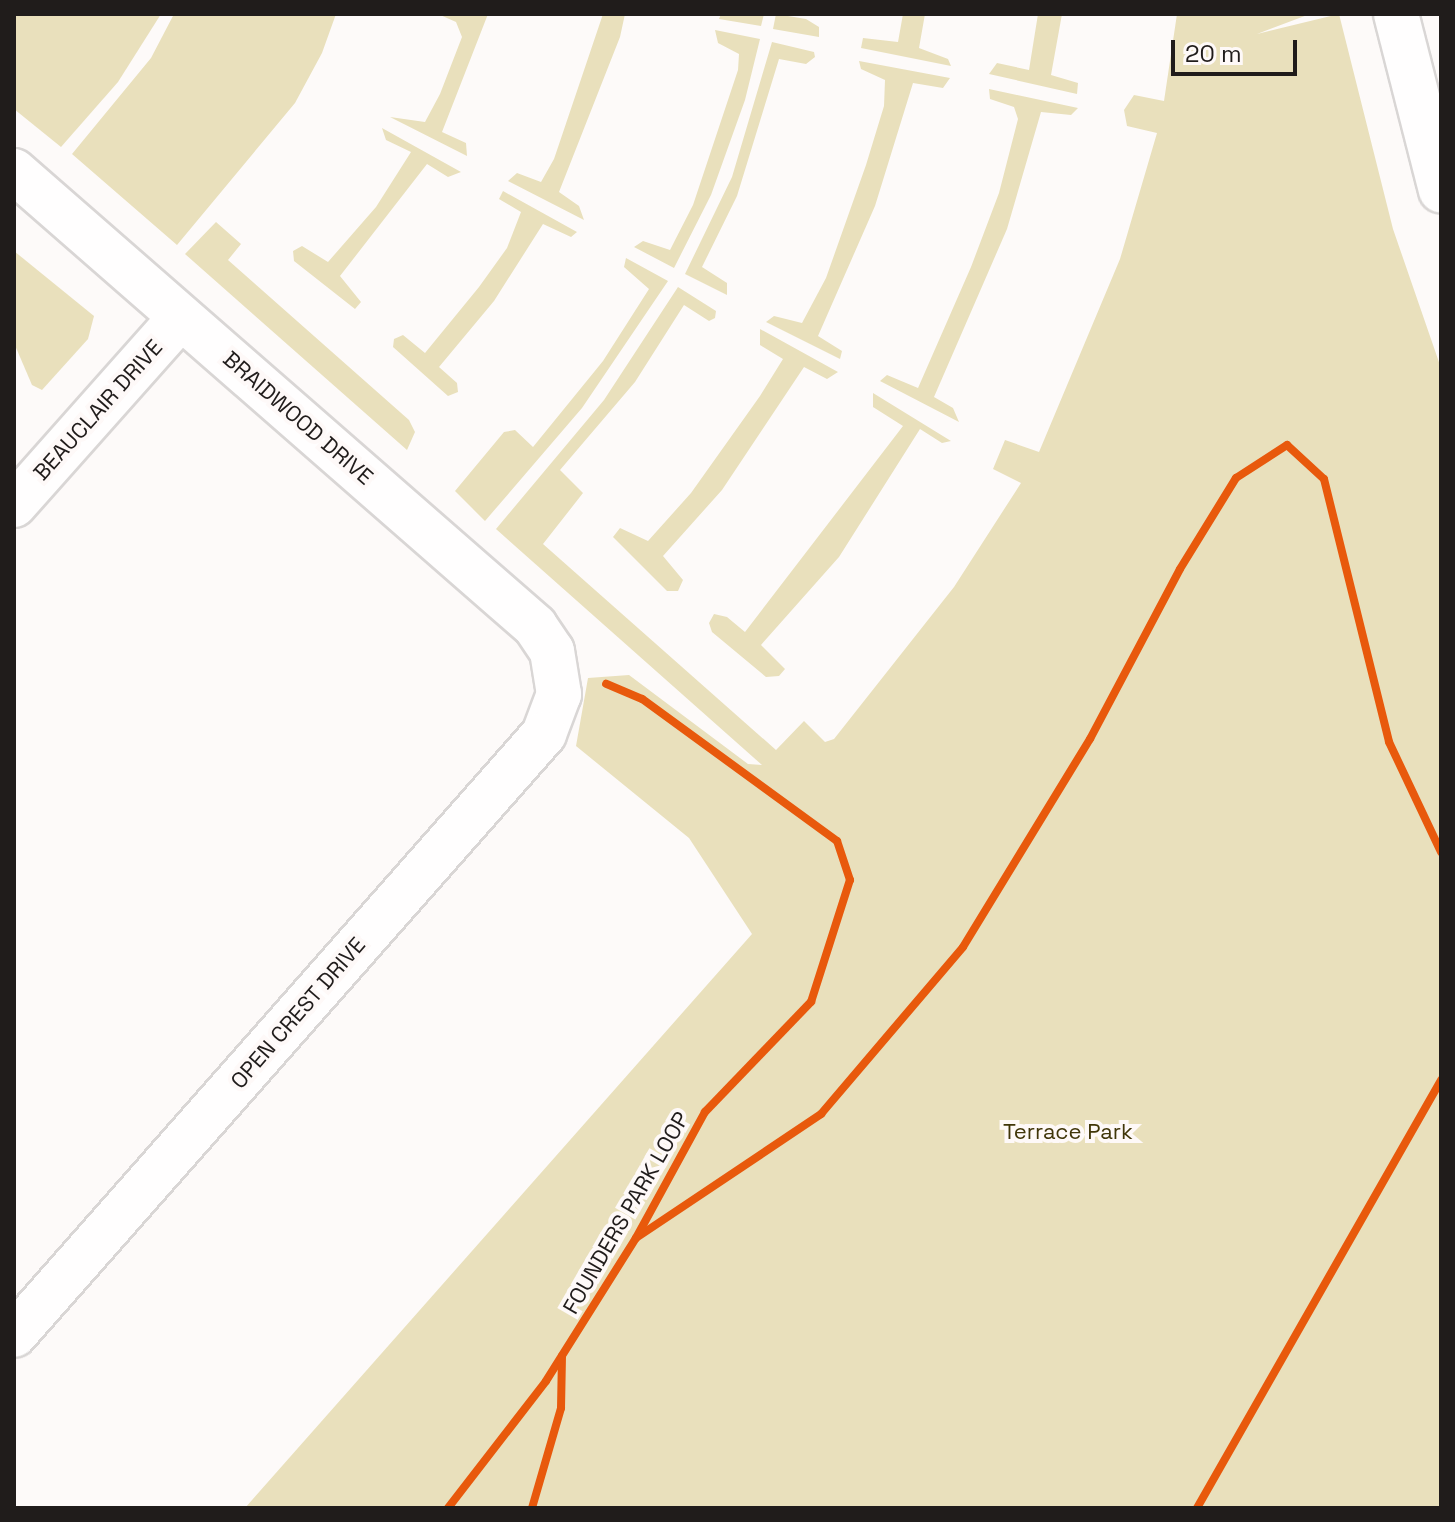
<!DOCTYPE html>
<style>
body{margin:0}
#map{position:relative;width:1455px;height:1522px;overflow:hidden;background:#fdfaf9;font-family:"Space Grotesk",sans-serif}
div>[style]{position:absolute}
.green>*{inset:0;background:#e9e0bc}
.roads{filter:drop-shadow(2px 0 #d9d6d5) drop-shadow(-2px 0 #d9d6d5) drop-shadow(0 2px #d9d6d5) drop-shadow(0 -2px #d9d6d5)}
.minor>*{height:44px;margin:-22px;padding:0 22px;transform-origin:22px;border-radius:22px;background:#fffefe}
.major>*{height:44px;margin:-22px;padding:0 22px;transform-origin:22px;border-radius:22px;background:#fffefe}
.cycleway>*{height:8px;margin:-4px;padding:0 4px;transform-origin:4px;border-radius:4px;background:#e8590c}
span{translate:-50% -50%;white-space:nowrap;text-align:center;line-height:1.15;-webkit-text-stroke:8px #fef9f8;paint-order:stroke}
.street-label{font-size:22px;color:#201c1b}
.park-label{font-size:22px;color:#403609}
.frame{position:absolute;inset:0;border:16px solid #201c1b;pointer-events:none}
.scale{position:absolute;left:1171px;top:40px;width:126px;height:36px;box-sizing:border-box;border:4px solid #201c1b;border-top:0;padding-left:10px;font-size:24px;line-height:28px;white-space:nowrap;color:#201c1b;-webkit-text-stroke:6px #fef9f8;paint-order:stroke}
</style>
<div id="map">
<div class="green">
<i style="clip-path:polygon(14px 14px,161px 14px,118px 82px,61px 147px,14px 109px)"></i>
<i style="clip-path:polygon(174px 14px,336px 14px,322px 53px,295px 103px,177px 245px,72px 154px,151px 58px)"></i>
<i style="clip-path:polygon(438px 14px,488px 14px,442px 132px,466px 143px,467px 156px,390px 117px,425px 122px,440px 94px,462px 37px,456px 22px)"></i>
<i style="clip-path:polygon(603px 14px,625px 14px,620px 37px,559px 192px,579px 206px,584px 220px,508px 181px,517px 173px,541px 182px,554px 159px)"></i>
<i style="clip-path:polygon(721px 14px,764px 14px,761px 26px,719px 19px)"></i>
<i style="clip-path:polygon(776px 14px,806px 19px,819px 27px,819px 37px,773px 29px)"></i>
<i style="clip-path:polygon(903px 14px,925px 14px,919px 48px,948px 59px,951px 66px,861px 48px,863px 38px,898px 42px)"></i>
<i style="clip-path:polygon(1038px 14px,1062px 14px,1051px 75px,1078px 83px,1077px 94px,989px 74px,997px 63px,1029px 70px)"></i>
<i style="clip-path:polygon(1177px 14px,1310px 14px,1257px 34px,1339px 14px,1393px 229px,1441px 368px,1441px 1508px,245px 1508px,752px 934px,689px 838px,576px 746px,588px 678px,629px 675px,748px 764px,762px 765px,496px 529px,604px 400px,678px 287px,716px 311px,715px 318px,709px 321px,684px 305px,635px 382px,560px 470px,583px 493px,543px 544px,776px 750px,804px 721px,825px 742px,834px 739px,954px 587px,1021px 483px,993px 469px,1005px 440px,1039px 452px,1120px 259px,1157px 133px,1127px 126px,1124px 110px,1134px 95px,1164px 101px)"></i>
<i style="clip-path:polygon(715px 30px,760px 39px,745px 100px,711px 195px,674px 268px,634px 247px,643px 241px,670px 250px,693px 205px,738px 70px,739px 54px,718px 43px)"></i>
<i style="clip-path:polygon(772px 42px,814px 52px,815px 57px,806px 64px,779px 59px,737px 196px,702px 267px,727px 283px,727px 295px,685px 274px,732px 177px)"></i>
<i style="clip-path:polygon(859px 61px,950px 78px,943px 88px,913px 83px,875px 206px,818px 336px,842px 351px,840px 359px,766px 322px,774px 316px,802px 323px,826px 278px,866px 165px,884px 106px,885px 80px,861px 69px)"></i>
<i style="clip-path:polygon(989px 89px,1078px 108px,1071px 115px,1041px 112px,1007px 229px,934px 397px,953px 408px,959px 422px,880px 381px,887px 375px,918px 388px,971px 267px,999px 193px,1018px 119px,1014px 107px,990px 99px)"></i>
<i style="clip-path:polygon(382px 128px,461px 172px,448px 177px,427px 164px,340px 276px,361px 302px,355px 309px,294px 261px,293px 251px,302px 246px,328px 262px,376px 207px,411px 152px,386px 140px)"></i>
<i style="clip-path:polygon(503px 191px,577px 232px,571px 237px,543px 224px,494px 301px,439px 367px,457px 383px,458px 392px,448px 396px,393px 347px,394px 339px,403px 335px,425px 353px,479px 287px,507px 248px,521px 212px,499px 199px)"></i>
<i style="clip-path:polygon(216px 222px,241px 244px,228px 260px,409px 420px,415px 432px,407px 450px,185px 254px)"></i>
<i style="clip-path:polygon(14px 251px,94px 316px,88px 339px,42px 390px,32px 385px,14px 343px)"></i>
<i style="clip-path:polygon(626px 258px,668px 281px,582px 408px,485px 521px,455px 491px,504px 432px,515px 430px,533px 447px,603px 361px,649px 289px,624px 267px)"></i>
<i style="clip-path:polygon(760px 329px,838px 372px,827px 379px,804px 367px,722px 490px,663px 556px,683px 580px,678px 591px,667px 591px,613px 537px,620px 528px,648px 541px,691px 493px,760px 396px,783px 359px,760px 345px)"></i>
<i style="clip-path:polygon(873px 393px,951px 441px,942px 443px,920px 429px,839px 557px,761px 645px,785px 669px,779px 676px,766px 677px,712px 632px,709px 623px,714px 614px,727px 617px,745px 632px,903px 426px,873px 407px)"></i>
</div>
<div class="roads">
<div class="minor">
<i style="left:14px;top:171px;width:692px;rotate:41.13deg"></i>
<i style="left:535px;top:626px;width:30px;rotate:56deg"></i>
<i style="left:552px;top:651px;width:44px;rotate:80.8deg"></i>
<i style="left:559px;top:694px;width:43px;rotate:110.6deg"></i>
<i style="left:544px;top:734px;width:801px;rotate:131.41deg"></i>
<i style="left:14px;top:505px;width:251px;rotate:-48.4deg"></i>
</div>
<div class="major">
<i style="left:1396px;top:14px;width:182px;rotate:75.7deg"></i>
</div>
</div>
<div class="cycleway">
<i style="left:636px;top:1238px;width:223px;rotate:-33.8deg"></i>
<i style="left:821px;top:1114px;width:219px;rotate:-49.6deg"></i>
<i style="left:963px;top:947px;width:244px;rotate:-58.6deg"></i>
<i style="left:1090px;top:739px;width:192px;rotate:-62.1deg"></i>
<i style="left:1180px;top:569px;width:107px;rotate:-58.4deg"></i>
<i style="left:1236px;top:478px;width:61px;rotate:-32.9deg"></i>
<i style="left:1287px;top:445px;width:50px;rotate:42.6deg"></i>
<i style="left:1324px;top:479px;width:271px;rotate:76.1deg"></i>
<i style="left:1389px;top:742px;width:122px;rotate:64.7deg"></i>
<i style="left:448px;top:1508px;width:160px;rotate:-52.3deg"></i>
<i style="left:546px;top:1381px;width:169px;rotate:-57.8deg"></i>
<i style="left:636px;top:1238px;width:144px;rotate:-61.3deg"></i>
<i style="left:705px;top:1112px;width:153px;rotate:-46.1deg"></i>
<i style="left:811px;top:1002px;width:128px;rotate:-72.3deg"></i>
<i style="left:850px;top:880px;width:41px;rotate:-108.4deg"></i>
<i style="left:837px;top:841px;width:241px;rotate:-143.9deg"></i>
<i style="left:642px;top:699px;width:39px;rotate:-157deg"></i>
<i style="left:532px;top:1508px;width:104px;rotate:-73.8deg"></i>
<i style="left:561px;top:1408px;width:52px;rotate:-88.9deg"></i>
<i style="left:1197px;top:1508px;width:493px;rotate:-60.3deg"></i>
</div>
<div class="street-label">
<span style="left:98px;top:410px;rotate:-48deg">BEAUCLAIR DRIVE</span>
<span style="left:298px;top:418px;rotate:41deg">BRAIDWOOD DRIVE</span>
<span style="left:298px;top:1013px;rotate:-49deg">OPEN CREST DRIVE</span>
<span style="left:626px;top:1213px;rotate:-60deg">FOUNDERS PARK LOOP</span>
</div>
<div class="park-label">
<span style="left:1068px;top:1132px">Terrace Park</span>
</div>
<div class="frame"></div>
<div class="scale">20 m</div>
</div>
